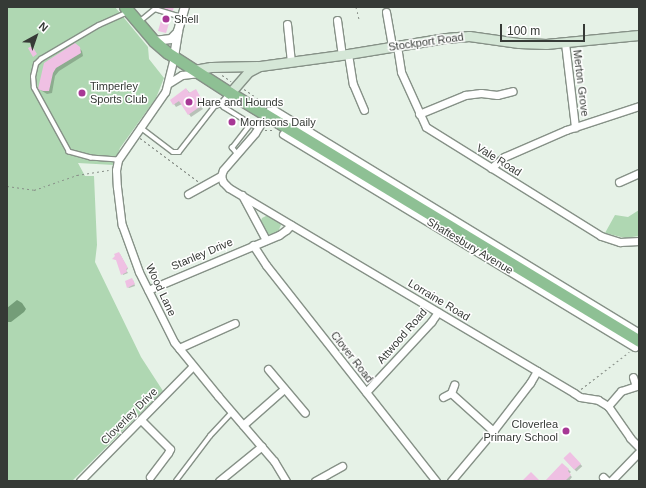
<!DOCTYPE html>
<style>
body{margin:0}
#map{position:relative;width:646px;height:488px;overflow:hidden;background:#e6f2e7;font-family:Arial,sans-serif}
div>[style]{position:absolute}
.green>*{inset:0;background:#afd7b2}
.water>*{inset:0;background:#749d78}
.shadow>*{inset:0;background:#0003;transform-origin:0 0}
.building>*{inset:0;background:#efc0e3;transform-origin:0 0}
.path>*{height:1px;margin-top:-0.5px;transform-origin:0;background:repeating-linear-gradient(90deg,#888f88 0 2px,transparent 0 5px)}
.roads{filter:drop-shadow(1px 0 #869187) drop-shadow(-1px 0 #869187) drop-shadow(0 1px #869187) drop-shadow(0 -1px #869187)}
.service>*{height:3.5px;margin:-1.75px;padding:0 1.75px;transform-origin:1.75px;border-radius:1.75px;background:#fff}
.minor>*{height:7px;margin:-3.5px;padding:0 3.5px;transform-origin:3.5px;border-radius:3.5px;background:#fff}
.tertiary>*{height:8px;margin:-4px;padding:0 4px;transform-origin:4px;border-radius:4px;background:#fff}
.secondary>*{height:9px;margin:-4.5px;padding:0 4.5px;transform-origin:4.5px;border-radius:4.5px;background:#d5e7d7}
.trunk>*{height:11px;margin:-5.5px;padding:0 5.5px;transform-origin:5.5px;border-radius:5.5px;background:#8ec094}
.dots>*{width:11px;height:11px;translate:-50% -50%;box-sizing:border-box;border:2px solid #fff;border-radius:50%}
span{translate:-50% -50%;white-space:nowrap;text-align:center;line-height:1.15;-webkit-text-stroke:3px #fff;paint-order:stroke}
.poi-label{font-size:11px;color:#363a36}
.left{translate:0 -50%;text-align:left}
.right{translate:-100% -50%;text-align:right}
.street-label{font-size:11px;color:#363a36}
.frame{position:absolute;inset:0;border:8px solid #363a36;pointer-events:none}
.north{position:absolute;left:16px;top:16px;width:40px;height:40px;-webkit-text-stroke:3px #fff;paint-order:stroke;rotate:40deg;font-size:11px;font-weight:700;line-height:16px;text-align:center;color:#363a36}
.north::after{content:'';display:block;margin:auto;width:14px;height:18px;background:#363a36;clip-path:polygon(50% 0,100% 100%,50% 72%,0 100%)}
.scale{position:absolute;left:500px;top:24px;width:85px;height:18px;box-sizing:border-box;border:2px solid #363a36;border-top:0;padding-left:5px;font-size:12px;line-height:14px;white-space:nowrap;color:#363a36;-webkit-text-stroke:3px #fff;paint-order:stroke}
</style>
<div id="map">
<div class="green">
<i style="clip-path:polygon(7px 7px,115px 7px,148px 47px,149px 59px,164px 78px,156px 98px,120px 148px,114px 165px,78px 163px,85px 176px,94px 176px,97px 245px,95px 262px,141px 357px,163px 391px,72px 481px,7px 481px)"></i>
<i style="clip-path:polygon(639px 210px,639px 236px,625px 238px,605px 233px,615px 215px,628px 217px)"></i>
<i style="clip-path:polygon(268px 215px,279px 221px,281px 225px,278px 232px,272px 235px,266px 233px,260px 223px,262px 218px)"></i>
</div>
<div class="water">
<i style="clip-path:polygon(17px 300px,22px 303px,26px 309px,24px 312px,11px 322px,8px 322px,7px 308px)"></i>
</div>
<div class="shadow">
<i style="clip-path:polygon(75px 44px,82px 51px,83px 56px,59px 71px,55px 76px,52px 93px,47px 94px,42px 91px,39px 88px)"></i>
<i style="clip-path:polygon(186px 89px,190px 93px,195px 90px,204px 103px,200px 105px,203px 109px,191px 117px,182px 104px,176px 107px,174px 104px)"></i>
<i style="clip-path:polygon(120px 254px,128px 269px,126px 270px,128px 273px,123px 275px,118px 260px,114px 259px)"></i>
<i style="clip-path:polygon(133px 280px,135px 286px,129px 288px,128px 287px)"></i>
<i style="left:570px;top:453px;width:18px;height:8px;rotate:47deg"></i>
<i style="clip-path:polygon(562px 464px,571px 472px,569px 474px,572px 477px,569px 481px,546px 481px)"></i>
</div>
<div class="building">
<i style="clip-path:polygon(165px 7px,174px 7px,166px 33px,158px 31px)"></i>
<i style="clip-path:polygon(75px 43px,80px 47px,81px 53px,56px 68px,53px 73px,49px 91px,43px 91px,38px 89px,44px 63px)"></i>
<i style="clip-path:polygon(32px 46px,37px 54px,33px 57px,28px 48px)"></i>
<i style="clip-path:polygon(186px 88px,189px 93px,196px 89px,202px 100px,198px 102px,201px 106px,188px 115px,179px 101px,173px 105px,170px 100px)"></i>
<i style="clip-path:polygon(119px 252px,128px 268px,126px 269px,127px 272px,121px 275px,116px 260px,112px 259px,115px 256px,114px 254px)"></i>
<i style="clip-path:polygon(132px 278px,135px 284px,127px 288px,125px 281px)"></i>
<i style="left:570px;top:452px;width:16px;height:9px;rotate:47deg"></i>
<i style="clip-path:polygon(562px 463px,569px 469px,568px 471px,571px 475px,565px 481px,545px 481px)"></i>
<i style="clip-path:polygon(531px 472px,540px 481px,522px 481px)"></i>
</div>
<div class="path">
<i style="left:356px;top:7px;width:12px;rotate:76deg"></i>
<i style="left:222px;top:75px;width:11px;rotate:34deg"></i>
<i style="left:244px;top:89px;width:29px;rotate:34deg"></i>
<i style="left:265px;top:130px;width:10px"></i>
<i style="left:140px;top:138px;width:74px;rotate:36.7deg"></i>
<i style="left:7px;top:186px;width:27px;rotate:8deg"></i>
<i style="left:34px;top:190px;width:46px;rotate:-19.2deg"></i>
<i style="left:77px;top:175px;width:32px;rotate:-9deg"></i>
<i style="left:581px;top:389px;width:61px;rotate:-37.6deg"></i>
</div>
<div class="roads">
<div class="service">
<i style="left:139px;top:22px;width:21px;rotate:-39deg"></i>
<i style="left:155px;top:9px;width:27px;rotate:17deg"></i>
<i style="left:229px;top:95px;width:12px;rotate:132deg"></i>
<i style="left:221px;top:104px;width:4px;rotate:45deg"></i>
<i style="left:224px;top:107px;width:40px;rotate:32deg"></i>
<i style="left:140px;top:127px;width:41px;rotate:37.1deg"></i>
<i style="left:173px;top:152px;width:6px"></i>
<i style="left:179px;top:152px;width:58px;rotate:-52deg"></i>
<i style="left:215px;top:106px;width:6px;rotate:-18deg"></i>
<i style="left:237px;top:154px;width:8px;rotate:-130deg"></i>
<i style="left:232px;top:148px;width:31px;rotate:-52deg"></i>
<i style="left:118px;top:160px;width:27px;rotate:-176deg"></i>
<i style="left:91px;top:158px;width:23px;rotate:-165deg"></i>
<i style="left:69px;top:152px;width:73px;rotate:-118.7deg"></i>
<i style="left:34px;top:88px;width:11px;rotate:-95deg"></i>
<i style="left:33px;top:77px;width:13px;rotate:-77deg"></i>
<i style="left:36px;top:64px;width:7px;rotate:-45deg"></i>
<i style="left:41px;top:59px;width:67px;rotate:-30.4deg"></i>
<i style="left:99px;top:25px;width:32px;rotate:-24deg"></i>
<i style="left:176px;top:481px;width:56px;rotate:-52.9deg"></i>
<i style="left:210px;top:436px;width:33px;rotate:-47deg"></i>
</div>
<div class="minor">
<i style="left:386px;top:12px;width:36px;rotate:80deg"></i>
<i style="left:337px;top:20px;width:35px;rotate:82deg"></i>
<i style="left:287px;top:24px;width:38px;rotate:84deg"></i>
<i style="left:565px;top:43px;width:85px;rotate:83.2deg"></i>
<i style="left:397px;top:46px;width:26px;rotate:81deg"></i>
<i style="left:401px;top:72px;width:60px;rotate:65.6deg"></i>
<i style="left:426px;top:127px;width:206px;rotate:31.9deg"></i>
<i style="left:601px;top:236px;width:20px;rotate:18deg"></i>
<i style="left:620px;top:242px;width:19px;rotate:-3deg"></i>
<i style="left:348px;top:54px;width:30px;rotate:81deg"></i>
<i style="left:353px;top:84px;width:28px;rotate:67deg"></i>
<i style="left:174px;top:57px;width:36px;rotate:104deg"></i>
<i style="left:165px;top:92px;width:83px;rotate:124.7deg"></i>
<i style="left:118px;top:160px;width:10px;rotate:101deg"></i>
<i style="left:116px;top:170px;width:17px;rotate:87deg"></i>
<i style="left:117px;top:187px;width:38px;rotate:83deg"></i>
<i style="left:122px;top:225px;width:50px;rotate:70.1deg"></i>
<i style="left:139px;top:272px;width:78px;rotate:63.4deg"></i>
<i style="left:174px;top:342px;width:70px;rotate:50.8deg"></i>
<i style="left:218px;top:396px;width:86px;rotate:49.3deg"></i>
<i style="left:274px;top:461px;width:23px;rotate:59deg"></i>
<i style="left:169px;top:83px;width:15px;rotate:-32deg"></i>
<i style="left:182px;top:75px;width:17px;rotate:-7deg"></i>
<i style="left:419px;top:114px;width:50px;rotate:-22.4deg"></i>
<i style="left:465px;top:95px;width:16px;rotate:-7deg"></i>
<i style="left:481px;top:93px;width:16px;rotate:7deg"></i>
<i style="left:497px;top:95px;width:16px;rotate:-14deg"></i>
<i style="left:283px;top:134px;width:411px;rotate:31.2deg"></i>
<i style="left:635px;top:347px;width:7px;rotate:-63deg"></i>
<i style="left:491px;top:168px;width:17px;rotate:-40deg"></i>
<i style="left:504px;top:157px;width:68px;rotate:-23.5deg"></i>
<i style="left:566px;top:130px;width:77px;rotate:-18.2deg"></i>
<i style="left:221px;top:176px;width:6px;rotate:-72deg"></i>
<i style="left:223px;top:170px;width:49px;rotate:-49.1deg"></i>
<i style="left:255px;top:133px;width:26px;rotate:-58deg"></i>
<i style="left:269px;top:111px;width:5px;rotate:-11deg"></i>
<i style="left:274px;top:110px;width:428px;rotate:31.4deg"></i>
<i style="left:221px;top:176px;width:6px;rotate:72deg"></i>
<i style="left:223px;top:182px;width:8px;rotate:45deg"></i>
<i style="left:229px;top:188px;width:401px;rotate:30.7deg"></i>
<i style="left:574px;top:393px;width:7px;rotate:34deg"></i>
<i style="left:580px;top:397px;width:18px;rotate:9deg"></i>
<i style="left:598px;top:400px;width:12px;rotate:31deg"></i>
<i style="left:608px;top:406px;width:39px;rotate:55deg"></i>
<i style="left:630px;top:438px;width:13px;rotate:45deg"></i>
<i style="left:619px;top:182px;width:22px;rotate:-24deg"></i>
<i style="left:188px;top:194px;width:38px;rotate:-29deg"></i>
<i style="left:242px;top:195px;width:51px;rotate:61.9deg"></i>
<i style="left:253px;top:245px;width:24px;rotate:57deg"></i>
<i style="left:266px;top:265px;width:275px;rotate:51.8deg"></i>
<i style="left:148px;top:290px;width:142px;rotate:-22.8deg"></i>
<i style="left:279px;top:235px;width:9px;rotate:-36deg"></i>
<i style="left:286px;top:230px;width:7px;rotate:-45deg"></i>
<i style="left:179px;top:348px;width:61px;rotate:-24.1deg"></i>
<i style="left:268px;top:369px;width:57px;rotate:49.9deg"></i>
<i style="left:633px;top:377px;width:9px;rotate:72deg"></i>
<i style="left:366px;top:392px;width:96px;rotate:-47.1deg"></i>
<i style="left:431px;top:322px;width:12px;rotate:-55deg"></i>
<i style="left:451px;top:393px;width:57px;rotate:42.1deg"></i>
<i style="left:443px;top:397px;width:9px;rotate:-27deg"></i>
<i style="left:451px;top:393px;width:9px;rotate:-69deg"></i>
<i style="left:608px;top:406px;width:20px;rotate:-49deg"></i>
<i style="left:621px;top:391px;width:19px;rotate:-18deg"></i>
<i style="left:141px;top:420px;width:41px;rotate:45deg"></i>
<i style="left:170px;top:449px;width:4px;rotate:117deg"></i>
<i style="left:168px;top:453px;width:30px;rotate:127deg"></i>
<i style="left:243px;top:425px;width:55px;rotate:-41.3deg"></i>
<i style="left:603px;top:477px;width:6px;rotate:45deg"></i>
<i style="left:80px;top:481px;width:161px;rotate:-45.5deg"></i>
<i style="left:219px;top:481px;width:55px;rotate:-39.1deg"></i>
<i style="left:315px;top:481px;width:31px;rotate:-29deg"></i>
<i style="left:451px;top:481px;width:65px;rotate:-50deg"></i>
<i style="left:493px;top:431px;width:61px;rotate:-52.4deg"></i>
<i style="left:530px;top:383px;width:14px;rotate:-60deg"></i>
<i style="left:611px;top:481px;width:40px;rotate:-46deg"></i>
</div>
<div class="tertiary">
<i style="left:154px;top:41px;width:17px;rotate:-7deg"></i>
<i style="left:171px;top:39px;width:10px;rotate:-45deg"></i>
<i style="left:174px;top:57px;width:26px;rotate:-81deg"></i>
<i style="left:178px;top:31px;width:25px;rotate:-74deg"></i>
</div>
<div class="secondary">
<i style="left:194px;top:70px;width:17px;rotate:-10deg"></i>
<i style="left:211px;top:67px;width:46px;rotate:-1.2deg"></i>
<i style="left:230px;top:93px;width:28px;rotate:-49deg"></i>
<i style="left:248px;top:72px;width:13px;rotate:-27deg"></i>
<i style="left:260px;top:66px;width:89px;rotate:-7.8deg"></i>
<i style="left:348px;top:54px;width:99px;rotate:-9.3deg"></i>
<i style="left:446px;top:38px;width:23px;rotate:-5deg"></i>
<i style="left:469px;top:36px;width:50px;rotate:8deg"></i>
<i style="left:519px;top:43px;width:27px;rotate:2deg"></i>
<i style="left:546px;top:44px;width:93px;rotate:-5.5deg"></i>
</div>
<div class="trunk">
<i style="left:125px;top:7px;width:45px;rotate:49.5deg"></i>
<i style="left:154px;top:41px;width:18px;rotate:41deg"></i>
<i style="left:168px;top:53px;width:74px;rotate:32.8deg"></i>
<i style="left:230px;top:93px;width:478px;rotate:31.2deg"></i>
</div>
</div>
<div class="dots">
<i style="left:166px;top:19px;background:#a73895"></i>
<i style="left:82px;top:93px;background:#a73895"></i>
<i style="left:189px;top:102px;background:#a73895"></i>
<i style="left:232px;top:122px;background:#a73895"></i>
<i style="left:566px;top:431px;background:#a73895"></i>
</div>
<div class="poi-label">
<span class="left" style="left:174px;top:19px">Shell</span>
<span class="left" style="left:90px;top:93px">Timperley<br>Sports Club</span>
<span class="left" style="left:197px;top:102px">Hare and Hounds</span>
<span class="left" style="left:240px;top:122px">Morrisons Daily</span>
<span class="right" style="left:558px;top:431px">Cloverlea<br>Primary School</span>
</div>
<div class="street-label">
<span style="left:426px;top:42px;rotate:-8deg">Stockport Road</span>
<span style="left:581px;top:83px;rotate:83deg">Merton Grove</span>
<span style="left:499px;top:160px;rotate:32deg">Vale Road</span>
<span style="left:470px;top:246px;rotate:31deg">Shaftesbury Avenue</span>
<span style="left:202px;top:254px;rotate:-23deg">Stanley Drive</span>
<span style="left:161px;top:290px;rotate:65deg">Wood Lane</span>
<span style="left:439px;top:300px;rotate:31deg">Lorraine Road</span>
<span style="left:402px;top:336px;rotate:-49deg">Attwood Road</span>
<span style="left:352px;top:357px;rotate:52deg">Clover Road</span>
<span style="left:129px;top:416px;rotate:-45deg">Cloverley Drive</span>
</div>
<div class="frame"></div>
<div class="north">N</div>
<div class="scale">100 m</div>
</div>
